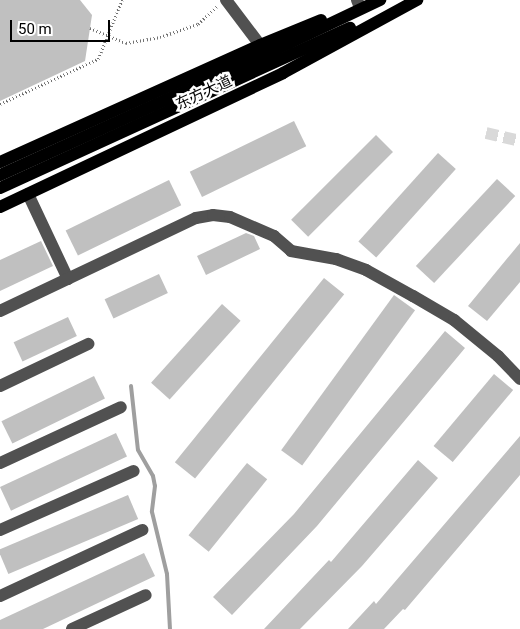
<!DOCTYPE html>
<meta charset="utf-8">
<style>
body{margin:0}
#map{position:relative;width:520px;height:629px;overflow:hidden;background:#fff;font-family:Roboto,"Noto Sans SC",sans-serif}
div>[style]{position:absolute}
.stream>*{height:4px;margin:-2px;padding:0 2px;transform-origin:2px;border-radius:2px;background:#9f9f9f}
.building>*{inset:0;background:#c0c0c0;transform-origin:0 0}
.minor-tunnel>*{height:12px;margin-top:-6px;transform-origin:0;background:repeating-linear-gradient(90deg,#d9d9d9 0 12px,transparent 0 18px)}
.path>*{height:2.5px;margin-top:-1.25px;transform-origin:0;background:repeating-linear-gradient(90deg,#737373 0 1px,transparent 0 3.5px)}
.minor>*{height:12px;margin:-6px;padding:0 6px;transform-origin:6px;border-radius:6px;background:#515151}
.major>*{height:12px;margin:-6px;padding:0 6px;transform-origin:6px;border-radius:6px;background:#000}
span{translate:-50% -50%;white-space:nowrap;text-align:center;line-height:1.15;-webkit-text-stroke:5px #fff;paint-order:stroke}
.street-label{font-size:15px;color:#000}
.scale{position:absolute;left:10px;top:20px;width:100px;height:22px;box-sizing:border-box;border:2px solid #000;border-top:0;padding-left:6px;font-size:15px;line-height:18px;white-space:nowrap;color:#000;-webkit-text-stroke:4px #fff;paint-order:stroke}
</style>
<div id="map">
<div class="stream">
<i style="left:131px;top:386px;width:64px;rotate:83.8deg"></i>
<i style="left:138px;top:450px;width:30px;rotate:60deg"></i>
<i style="left:153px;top:476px;width:10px;rotate:79deg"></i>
<i style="left:155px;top:486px;width:26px;rotate:97deg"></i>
<i style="left:152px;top:512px;width:64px;rotate:76.4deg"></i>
<i style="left:167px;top:574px;width:55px;rotate:86.9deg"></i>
</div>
<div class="building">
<i style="clip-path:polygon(0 0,80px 0,92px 15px,85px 61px,0 101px)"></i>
<i style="left:294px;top:121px;width:28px;height:116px;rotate:64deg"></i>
<i style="left:376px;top:135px;width:24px;height:120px;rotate:45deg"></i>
<i style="left:438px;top:153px;width:24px;height:119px;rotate:42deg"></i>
<i style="left:497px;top:179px;width:25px;height:119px;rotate:43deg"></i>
<i style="left:169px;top:180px;width:28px;height:115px;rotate:64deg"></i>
<i style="clip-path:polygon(246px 233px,254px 236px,260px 249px,206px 275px,197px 256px)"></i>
<i style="clip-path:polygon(41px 241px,53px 266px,0 291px,0 260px)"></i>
<i style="clip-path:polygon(520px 243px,520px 282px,487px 321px,468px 306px)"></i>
<i style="left:159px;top:274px;width:21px;height:60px;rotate:65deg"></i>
<i style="left:324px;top:278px;width:26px;height:237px;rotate:39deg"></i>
<i style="left:394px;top:295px;width:26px;height:192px;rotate:36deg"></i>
<i style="left:222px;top:304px;width:25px;height:106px;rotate:42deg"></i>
<i style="left:68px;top:317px;width:21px;height:60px;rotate:65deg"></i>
<i style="clip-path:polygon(445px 331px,465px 348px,317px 526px,232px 615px,213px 597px,294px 514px)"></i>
<i style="left:494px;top:374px;width:25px;height:94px;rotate:40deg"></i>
<i style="left:94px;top:376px;width:25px;height:103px;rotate:64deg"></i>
<i style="left:116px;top:433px;width:26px;height:128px;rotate:65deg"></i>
<i style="clip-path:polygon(520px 436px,520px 475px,405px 610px,403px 609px,384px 629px,348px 629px,374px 601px,376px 604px)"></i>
<i style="clip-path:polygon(418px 460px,438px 478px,362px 566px,300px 629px,264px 629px,329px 560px,331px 562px)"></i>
<i style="left:247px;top:463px;width:26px;height:93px;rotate:39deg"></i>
<i style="left:128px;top:495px;width:26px;height:141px;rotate:67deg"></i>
<i style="clip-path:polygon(144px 553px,155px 576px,43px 629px,0 629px,0 620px)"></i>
</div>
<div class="minor-tunnel">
<i style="left:486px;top:133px;width:35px;rotate:13deg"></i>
</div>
<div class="path">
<i style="left:90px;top:28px;width:39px;rotate:23deg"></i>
<i style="left:126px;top:43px;width:35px;rotate:-10deg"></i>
<i style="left:160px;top:37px;width:40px;rotate:-18.9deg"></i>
<i style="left:198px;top:24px;width:26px;rotate:-43deg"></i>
<i style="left:0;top:104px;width:108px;rotate:-24.7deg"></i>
<i style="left:98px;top:59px;width:64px;rotate:-67.9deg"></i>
</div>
<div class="minor">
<i style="left:226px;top:0;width:56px;rotate:52.9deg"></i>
<i style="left:357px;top:0;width:5px;rotate:68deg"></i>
<i style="left:28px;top:194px;width:94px;rotate:64.8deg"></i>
<i style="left:0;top:311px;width:217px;rotate:-25.4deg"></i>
<i style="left:196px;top:218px;width:17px;rotate:-10deg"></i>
<i style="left:213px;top:215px;width:17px;rotate:7deg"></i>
<i style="left:230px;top:217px;width:48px;rotate:23.4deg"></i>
<i style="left:274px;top:236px;width:23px;rotate:41deg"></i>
<i style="left:291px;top:251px;width:46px;rotate:10.1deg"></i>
<i style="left:336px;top:259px;width:32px;rotate:20deg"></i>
<i style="left:366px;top:270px;width:54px;rotate:29deg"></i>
<i style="left:413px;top:296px;width:48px;rotate:30.3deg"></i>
<i style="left:454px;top:320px;width:57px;rotate:39.3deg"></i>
<i style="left:498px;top:356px;width:32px;rotate:46deg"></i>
<i style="left:0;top:386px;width:98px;rotate:-25.5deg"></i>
<i style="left:0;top:463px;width:133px;rotate:-24.8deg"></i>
<i style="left:0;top:530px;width:146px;rotate:-23.8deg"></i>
<i style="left:0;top:596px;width:157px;rotate:-24.9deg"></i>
<i style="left:72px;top:629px;width:81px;rotate:-24.7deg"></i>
</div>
<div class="major">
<i style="left:0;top:162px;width:285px;rotate:-24.2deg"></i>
<i style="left:260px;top:45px;width:66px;rotate:-22.3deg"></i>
<i style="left:0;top:175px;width:267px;rotate:-24.4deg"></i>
<i style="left:243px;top:65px;width:152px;rotate:-25.4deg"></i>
<i style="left:0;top:188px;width:385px;rotate:-24.6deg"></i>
<i style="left:0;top:207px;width:313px;rotate:-25.3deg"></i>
<i style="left:283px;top:73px;width:153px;rotate:-28.6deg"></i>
</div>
<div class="street-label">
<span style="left:204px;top:93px;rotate:-25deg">东方大道</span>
</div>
<div class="scale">50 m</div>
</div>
